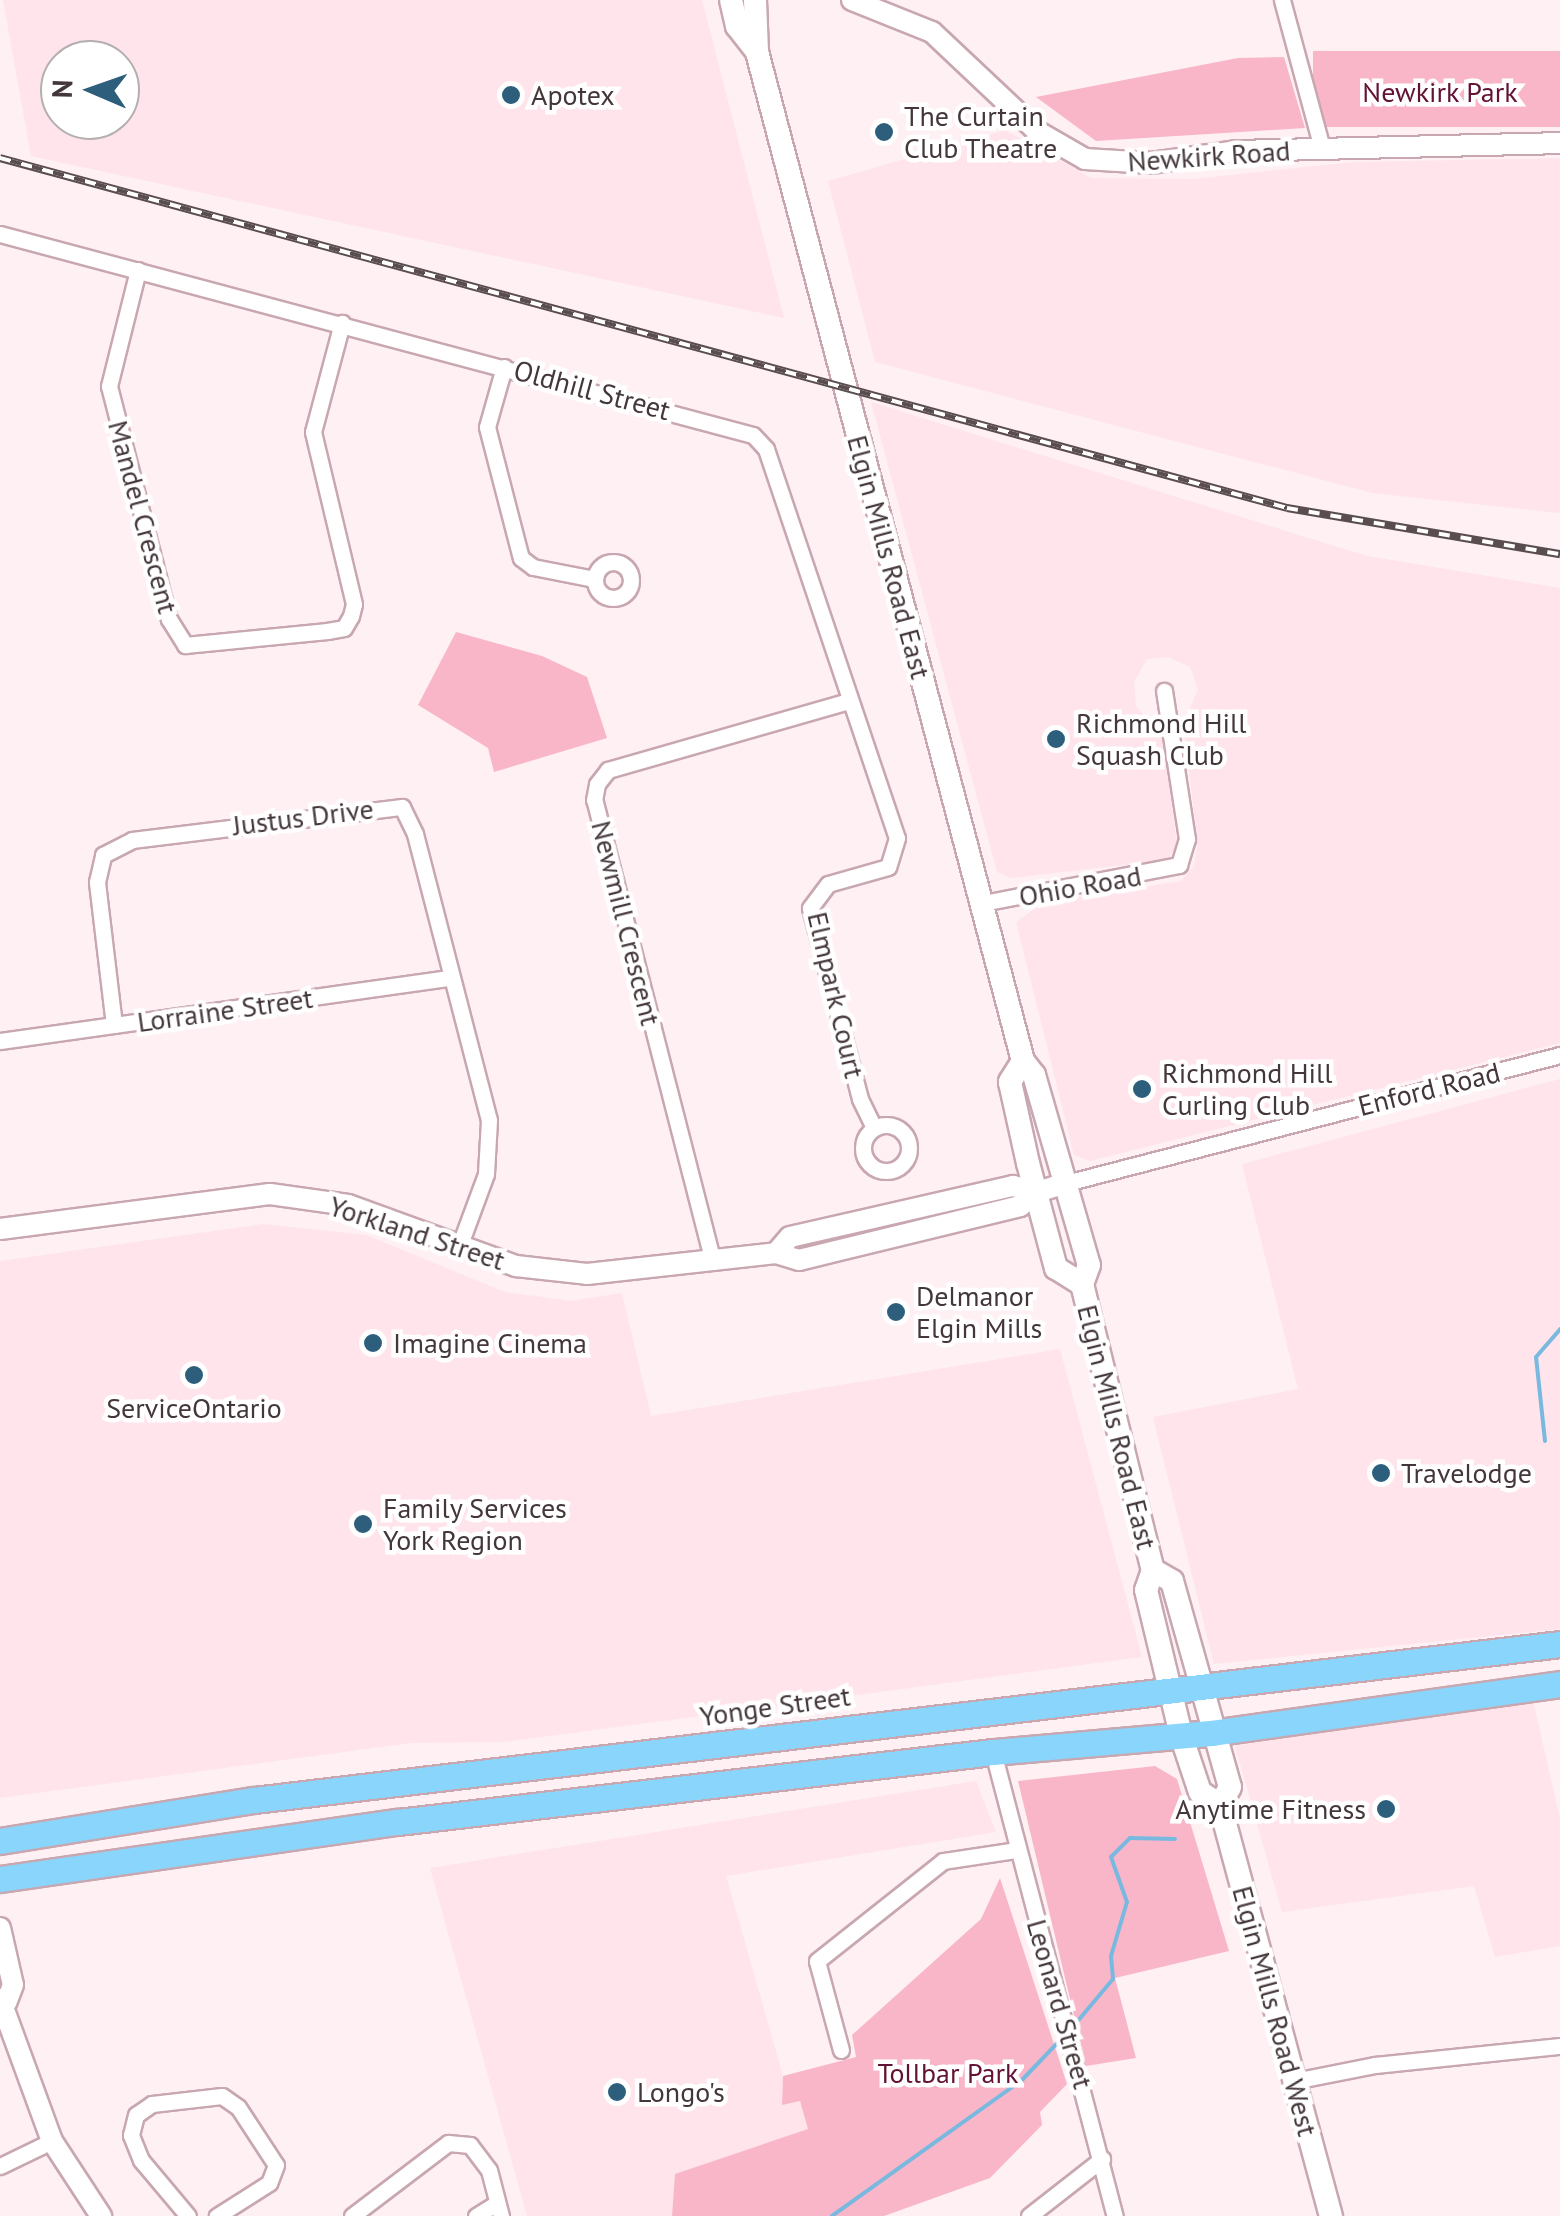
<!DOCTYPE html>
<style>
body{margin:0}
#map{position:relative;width:1560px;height:2216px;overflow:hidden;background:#fef0f3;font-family:"PT Sans",sans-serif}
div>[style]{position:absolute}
.built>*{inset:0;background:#ffe4eb}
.green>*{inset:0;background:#f9b6c9;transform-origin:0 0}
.stream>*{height:4px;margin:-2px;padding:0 2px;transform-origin:2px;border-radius:2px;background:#7ab9df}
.roads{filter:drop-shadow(2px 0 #c8a7b0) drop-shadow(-2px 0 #c8a7b0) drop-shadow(0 2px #c8a7b0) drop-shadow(0 -2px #c8a7b0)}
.minor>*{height:15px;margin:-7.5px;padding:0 7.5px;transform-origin:7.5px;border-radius:7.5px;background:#fff}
.minor>.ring{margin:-7.5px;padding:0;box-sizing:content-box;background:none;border:15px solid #fff;border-radius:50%}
.tertiary>*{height:20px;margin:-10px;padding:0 10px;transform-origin:10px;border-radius:10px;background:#fff}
.secondary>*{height:22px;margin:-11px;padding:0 11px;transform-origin:11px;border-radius:11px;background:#fff}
.primary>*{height:25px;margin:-12.5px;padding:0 12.5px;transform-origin:12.5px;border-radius:12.5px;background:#8ad5fb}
.rail>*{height:8px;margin-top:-4px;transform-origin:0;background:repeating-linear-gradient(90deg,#fff 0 11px,#5a4d50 0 22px);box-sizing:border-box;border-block:2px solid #5a4d50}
.dots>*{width:28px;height:28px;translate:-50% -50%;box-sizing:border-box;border:5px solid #fff;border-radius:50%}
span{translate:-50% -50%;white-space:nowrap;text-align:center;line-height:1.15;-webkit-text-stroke:9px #fff;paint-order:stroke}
.park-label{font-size:28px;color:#621234}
.poi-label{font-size:28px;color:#44373a}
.left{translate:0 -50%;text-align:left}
.right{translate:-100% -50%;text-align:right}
.street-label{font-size:28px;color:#44373a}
.north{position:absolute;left:40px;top:40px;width:100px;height:100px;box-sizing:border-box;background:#fff;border:2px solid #b4afb0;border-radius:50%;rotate:272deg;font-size:28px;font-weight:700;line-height:40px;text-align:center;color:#44373a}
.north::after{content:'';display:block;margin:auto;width:35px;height:45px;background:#2d5f7c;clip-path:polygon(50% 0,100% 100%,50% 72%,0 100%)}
</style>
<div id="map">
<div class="built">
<i style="clip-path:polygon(evenodd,3px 0,702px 0,784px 318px,31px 156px,3px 0,60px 60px,120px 60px,120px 120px,60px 120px,60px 60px)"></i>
<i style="clip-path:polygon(1005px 130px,1091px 178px,1193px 179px,1353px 162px,1560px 158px,1560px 513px,1372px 493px,875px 362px,828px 181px)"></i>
<i style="clip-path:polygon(871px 402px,1367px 556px,1560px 588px,1560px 1043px,1090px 1161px,1074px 1155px,1016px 922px,1043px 903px,1181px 881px,1194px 866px,1198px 842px,1183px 726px,1198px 689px,1190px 667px,1168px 657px,1147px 659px,1134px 682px,1136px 706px,1163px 740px,1177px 845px,1167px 860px,1011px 878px,997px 872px)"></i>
<i style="clip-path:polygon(1560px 1079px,1560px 1629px,1214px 1664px,1153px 1417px,1298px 1389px,1242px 1164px)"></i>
<i style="clip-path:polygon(263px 1224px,366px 1235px,505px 1292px,571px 1301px,622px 1293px,651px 1416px,1060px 1349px,1142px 1657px,505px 1742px,411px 1743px,0 1798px,0 1261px)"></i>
<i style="clip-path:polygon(1533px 1700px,1560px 1819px,1560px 1946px,1495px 1957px,1474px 1886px,1282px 1912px,1235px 1746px)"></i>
<i style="clip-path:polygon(976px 1781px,996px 1832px,726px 1876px,783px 2076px,782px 2104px,800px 2101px,809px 2129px,676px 2174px,672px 2216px,527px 2216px,430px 1868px)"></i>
</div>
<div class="green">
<i style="left:1560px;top:51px;width:76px;height:247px;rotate:90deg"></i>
<i style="clip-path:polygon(1284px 57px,1305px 128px,1096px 141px,1036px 97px,1238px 58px)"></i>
<i style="clip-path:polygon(456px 632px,542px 656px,587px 677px,607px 738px,494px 772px,488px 748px,418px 705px)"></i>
<i style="clip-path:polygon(1155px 1766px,1177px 1779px,1229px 1951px,1115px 1978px,1136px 2058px,1086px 2066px,1018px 1781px)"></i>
<i style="clip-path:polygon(1000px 1878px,1067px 2084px,1040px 2112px,1042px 2125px,990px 2178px,884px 2216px,672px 2216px,675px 2174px,808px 2129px,800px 2101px,782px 2105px,783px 2076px,856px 2057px,852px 2035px,981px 1919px)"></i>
</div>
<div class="stream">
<i style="left:1545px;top:1441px;width:84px;rotate:-96.1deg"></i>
<i style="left:1536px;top:1357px;width:37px;rotate:-49deg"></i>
<i style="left:1071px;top:2029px;width:65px;rotate:-50deg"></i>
<i style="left:1113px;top:1979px;width:23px;rotate:-95deg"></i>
<i style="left:1111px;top:1956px;width:56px;rotate:-73.5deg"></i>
<i style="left:1127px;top:1902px;width:48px;rotate:-109.6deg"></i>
<i style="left:1111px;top:1857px;width:27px;rotate:-45deg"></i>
<i style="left:1130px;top:1838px;width:45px;rotate:1.3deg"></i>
<i style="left:832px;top:2216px;width:234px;rotate:-35.6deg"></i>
<i style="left:1022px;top:2080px;width:61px;rotate:-46.3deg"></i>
</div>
<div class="roads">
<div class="minor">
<i style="left:1282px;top:0;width:153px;rotate:74.9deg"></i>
<i style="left:0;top:234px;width:779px;rotate:14.95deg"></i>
<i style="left:753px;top:435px;width:19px;rotate:47deg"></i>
<i style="left:766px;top:449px;width:410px;rotate:71.4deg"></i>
<i style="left:897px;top:838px;width:30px;rotate:107deg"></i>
<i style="left:888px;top:867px;width:62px;rotate:164.2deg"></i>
<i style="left:828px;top:884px;width:30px;rotate:127deg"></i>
<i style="left:810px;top:908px;width:197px;rotate:75.3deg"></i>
<i style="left:860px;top:1099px;width:32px;rotate:64deg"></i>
<i style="left:138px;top:270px;width:120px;rotate:104deg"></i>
<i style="left:109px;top:386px;width:241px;rotate:75.6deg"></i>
<i style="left:169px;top:619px;width:31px;rotate:58deg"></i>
<i style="left:185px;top:645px;width:143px;rotate:-5.6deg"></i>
<i style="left:327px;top:631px;width:17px;rotate:-10deg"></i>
<i style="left:344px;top:628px;width:14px;rotate:-60deg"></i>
<i style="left:351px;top:616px;width:12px;rotate:-76deg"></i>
<i style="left:354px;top:604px;width:177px;rotate:-103.4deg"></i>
<i style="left:313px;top:432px;width:113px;rotate:-75.1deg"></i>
<i style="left:504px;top:367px;width:62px;rotate:105.8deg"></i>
<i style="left:487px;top:427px;width:135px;rotate:75.5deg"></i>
<i style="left:521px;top:558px;width:15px;rotate:37deg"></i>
<i style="left:533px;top:567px;width:63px;rotate:11deg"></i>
<i class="ring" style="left:595px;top:562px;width:21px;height:21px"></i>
<i style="left:983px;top:903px;width:200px;rotate:-11deg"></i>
<i style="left:1179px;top:865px;width:27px;rotate:-73deg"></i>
<i style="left:1187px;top:839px;width:150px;rotate:-98.8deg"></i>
<i style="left:114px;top:1025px;width:144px;rotate:-96.8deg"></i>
<i style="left:97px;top:882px;width:28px;rotate:-77deg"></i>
<i style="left:103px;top:855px;width:33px;rotate:-27deg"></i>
<i style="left:132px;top:840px;width:272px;rotate:-7deg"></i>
<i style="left:402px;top:807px;width:30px;rotate:64deg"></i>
<i style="left:415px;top:834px;width:295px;rotate:75.5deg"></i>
<i style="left:489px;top:1120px;width:54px;rotate:93.2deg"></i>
<i style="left:486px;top:1174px;width:78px;rotate:110.3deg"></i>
<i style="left:0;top:1041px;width:455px;rotate:-8deg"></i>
<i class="ring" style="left:863px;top:1125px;width:31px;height:31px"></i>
<i style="left:1066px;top:1183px;width:510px;rotate:-14.53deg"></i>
<i style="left:713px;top:1262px;width:477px;rotate:-104.4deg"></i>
<i style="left:594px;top:800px;width:16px;rotate:-79deg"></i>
<i style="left:597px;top:784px;width:18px;rotate:-52deg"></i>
<i style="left:608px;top:770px;width:250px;rotate:-16deg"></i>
<i style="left:993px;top:1752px;width:480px;rotate:75.3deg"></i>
<i style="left:841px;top:2050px;width:92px;rotate:-105.1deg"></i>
<i style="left:817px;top:1961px;width:161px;rotate:-38.4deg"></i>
<i style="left:943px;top:1861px;width:74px;rotate:-8.6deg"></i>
<i style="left:1294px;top:2081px;width:83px;rotate:-11.2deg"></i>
<i style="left:1375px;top:2065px;width:186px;rotate:-5.9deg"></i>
<i style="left:0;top:2166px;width:58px;rotate:-25.7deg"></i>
<i style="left:188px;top:2216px;width:73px;rotate:-130deg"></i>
<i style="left:141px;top:2160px;width:27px;rotate:-112deg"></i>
<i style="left:131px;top:2135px;width:21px;rotate:-76deg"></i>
<i style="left:136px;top:2115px;width:19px;rotate:-35deg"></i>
<i style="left:152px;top:2104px;width:70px;rotate:-6.5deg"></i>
<i style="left:222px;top:2096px;width:19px;rotate:35deg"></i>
<i style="left:238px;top:2107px;width:69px;rotate:56.8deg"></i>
<i style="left:276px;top:2165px;width:19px;rotate:111deg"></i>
<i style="left:269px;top:2183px;width:62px;rotate:147.6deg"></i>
<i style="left:352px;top:2216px;width:121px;rotate:-37.2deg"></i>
<i style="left:448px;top:2143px;width:22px;rotate:5deg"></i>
<i style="left:470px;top:2145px;width:31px;rotate:53deg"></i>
<i style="left:489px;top:2170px;width:48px;rotate:75.4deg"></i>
<i style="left:476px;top:2216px;width:25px;rotate:-32deg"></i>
<i style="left:1029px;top:2216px;width:93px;rotate:-38deg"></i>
</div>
<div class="tertiary">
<i style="left:852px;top:0;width:86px;rotate:21.8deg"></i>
<i style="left:932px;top:32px;width:146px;rotate:43.3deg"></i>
<i style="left:1038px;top:132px;width:54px;rotate:29.9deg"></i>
<i style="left:1085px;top:159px;width:66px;rotate:3.5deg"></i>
<i style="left:1151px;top:163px;width:86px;rotate:-8deg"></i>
<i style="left:1236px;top:151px;width:324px;rotate:-1.4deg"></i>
<i style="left:0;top:1229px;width:272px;rotate:-7.4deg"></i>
<i style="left:270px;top:1194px;width:79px;rotate:8deg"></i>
<i style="left:348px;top:1205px;width:179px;rotate:20deg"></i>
<i style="left:516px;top:1266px;width:71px;rotate:6.4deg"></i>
<i style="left:587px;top:1274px;width:190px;rotate:-6.3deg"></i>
<i style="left:776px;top:1253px;width:24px;rotate:17deg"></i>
<i style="left:799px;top:1260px;width:228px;rotate:-13.7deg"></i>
<i style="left:1020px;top:1206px;width:22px;rotate:-39deg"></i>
<i style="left:1037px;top:1192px;width:30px;rotate:-17deg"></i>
<i style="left:776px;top:1253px;width:21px;rotate:-49deg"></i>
<i style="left:790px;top:1237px;width:229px;rotate:-12.9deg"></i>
<i style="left:1013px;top:1186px;width:25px;rotate:14deg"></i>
<i style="left:0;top:1928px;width:58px;rotate:77.2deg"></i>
<i style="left:13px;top:1985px;width:19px;rotate:111deg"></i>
<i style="left:0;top:1999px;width:151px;rotate:69.9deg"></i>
<i style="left:52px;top:2141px;width:90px;rotate:56.8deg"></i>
</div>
<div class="secondary">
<i style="left:731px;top:0;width:27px;rotate:77deg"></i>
<i style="left:737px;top:26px;width:33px;rotate:52deg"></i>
<i style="left:757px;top:52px;width:1043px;rotate:75.23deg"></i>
<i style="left:1023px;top:1061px;width:18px;rotate:52deg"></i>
<i style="left:1034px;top:1075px;width:198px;rotate:73.9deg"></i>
<i style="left:1089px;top:1265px;width:20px;rotate:110deg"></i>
<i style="left:1082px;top:1284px;width:295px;rotate:76.1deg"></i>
<i style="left:1153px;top:1570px;width:21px;rotate:109deg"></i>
<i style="left:1146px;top:1590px;width:149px;rotate:76.4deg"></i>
<i style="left:1181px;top:1735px;width:60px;rotate:71.6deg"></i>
<i style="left:1200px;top:1792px;width:24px;rotate:33deg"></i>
<i style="left:1220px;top:1805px;width:426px;rotate:74.9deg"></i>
<i style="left:755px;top:0;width:52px;rotate:87.8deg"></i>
<i style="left:1023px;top:1061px;width:25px;rotate:122deg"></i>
<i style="left:1010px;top:1082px;width:83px;rotate:77.5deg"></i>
<i style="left:1028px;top:1163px;width:109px;rotate:75.1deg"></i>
<i style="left:1056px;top:1268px;width:31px;rotate:32deg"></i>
<i style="left:1153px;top:1570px;width:22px;rotate:30deg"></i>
<i style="left:1172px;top:1581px;width:214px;rotate:74.3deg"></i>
<i style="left:1230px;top:1787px;width:21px;rotate:119deg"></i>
</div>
<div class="primary">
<i style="left:0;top:1841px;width:257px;rotate:-9.2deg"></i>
<i style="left:254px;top:1800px;width:1315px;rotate:-6.81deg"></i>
<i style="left:0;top:1879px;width:402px;rotate:-8.2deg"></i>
<i style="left:398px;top:1822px;width:599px;rotate:-6.71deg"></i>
<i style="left:993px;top:1752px;width:220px;rotate:-5deg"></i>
<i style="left:1212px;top:1733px;width:351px;rotate:-8deg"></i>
</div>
</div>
<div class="rail">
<i style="left:0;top:158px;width:1334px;rotate:15.21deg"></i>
<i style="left:1287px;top:508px;width:277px;rotate:9.6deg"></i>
</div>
<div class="dots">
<i style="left:511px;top:95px;background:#2d5f7c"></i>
<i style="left:884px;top:132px;background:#2d5f7c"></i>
<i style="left:1056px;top:739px;background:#2d5f7c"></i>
<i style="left:1142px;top:1089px;background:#2d5f7c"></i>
<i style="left:896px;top:1312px;background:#2d5f7c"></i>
<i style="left:373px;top:1343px;background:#2d5f7c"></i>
<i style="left:194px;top:1375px;background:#2d5f7c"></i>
<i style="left:1381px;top:1473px;background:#2d5f7c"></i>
<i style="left:363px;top:1524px;background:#2d5f7c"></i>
<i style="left:1386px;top:1809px;background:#2d5f7c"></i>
<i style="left:617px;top:2092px;background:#2d5f7c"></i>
</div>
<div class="park-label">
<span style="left:1440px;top:92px">Newkirk Park</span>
<span style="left:948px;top:2073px">Tollbar Park</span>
</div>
<div class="poi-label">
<span class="left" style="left:531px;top:95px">Apotex</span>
<span class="left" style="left:904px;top:132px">The Curtain<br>Club Theatre</span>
<span class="left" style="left:1076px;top:739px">Richmond Hill<br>Squash Club</span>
<span class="left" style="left:1162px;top:1089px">Richmond Hill<br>Curling Club</span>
<span class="left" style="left:916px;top:1312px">Delmanor<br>Elgin Mills</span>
<span class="left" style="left:393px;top:1343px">Imagine Cinema</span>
<span style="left:194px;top:1408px">ServiceOntario</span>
<span class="left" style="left:1401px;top:1473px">Travelodge</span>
<span class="left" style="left:383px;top:1524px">Family Services<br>York Region</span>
<span class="right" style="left:1366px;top:1809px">Anytime Fitness</span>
<span class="left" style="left:637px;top:2092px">Longo's</span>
</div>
<div class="street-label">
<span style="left:1209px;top:156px;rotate:-4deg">Newkirk Road</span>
<span style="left:592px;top:390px;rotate:15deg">Oldhill Street</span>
<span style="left:143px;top:517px;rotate:75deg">Mandel Crescent</span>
<span style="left:889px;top:557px;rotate:75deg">Elgin Mills Road East</span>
<span style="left:303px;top:817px;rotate:-7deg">Justus Drive</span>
<span style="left:1080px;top:886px;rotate:-10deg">Ohio Road</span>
<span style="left:626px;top:923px;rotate:76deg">Newmill Crescent</span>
<span style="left:836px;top:995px;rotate:77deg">Elmpark Court</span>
<span style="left:225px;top:1010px;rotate:-8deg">Lorraine Street</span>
<span style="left:1429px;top:1089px;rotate:-14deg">Enford Road</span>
<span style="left:417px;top:1233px;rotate:18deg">Yorkland Street</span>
<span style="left:1117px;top:1427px;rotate:76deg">Elgin Mills Road East</span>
<span style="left:775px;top:1706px;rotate:-8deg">Yonge Street</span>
<span style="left:1060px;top:2004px;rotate:74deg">Leonard Street</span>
<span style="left:1275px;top:2011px;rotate:75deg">Elgin Mills Road West</span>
</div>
<div class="north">N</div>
</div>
